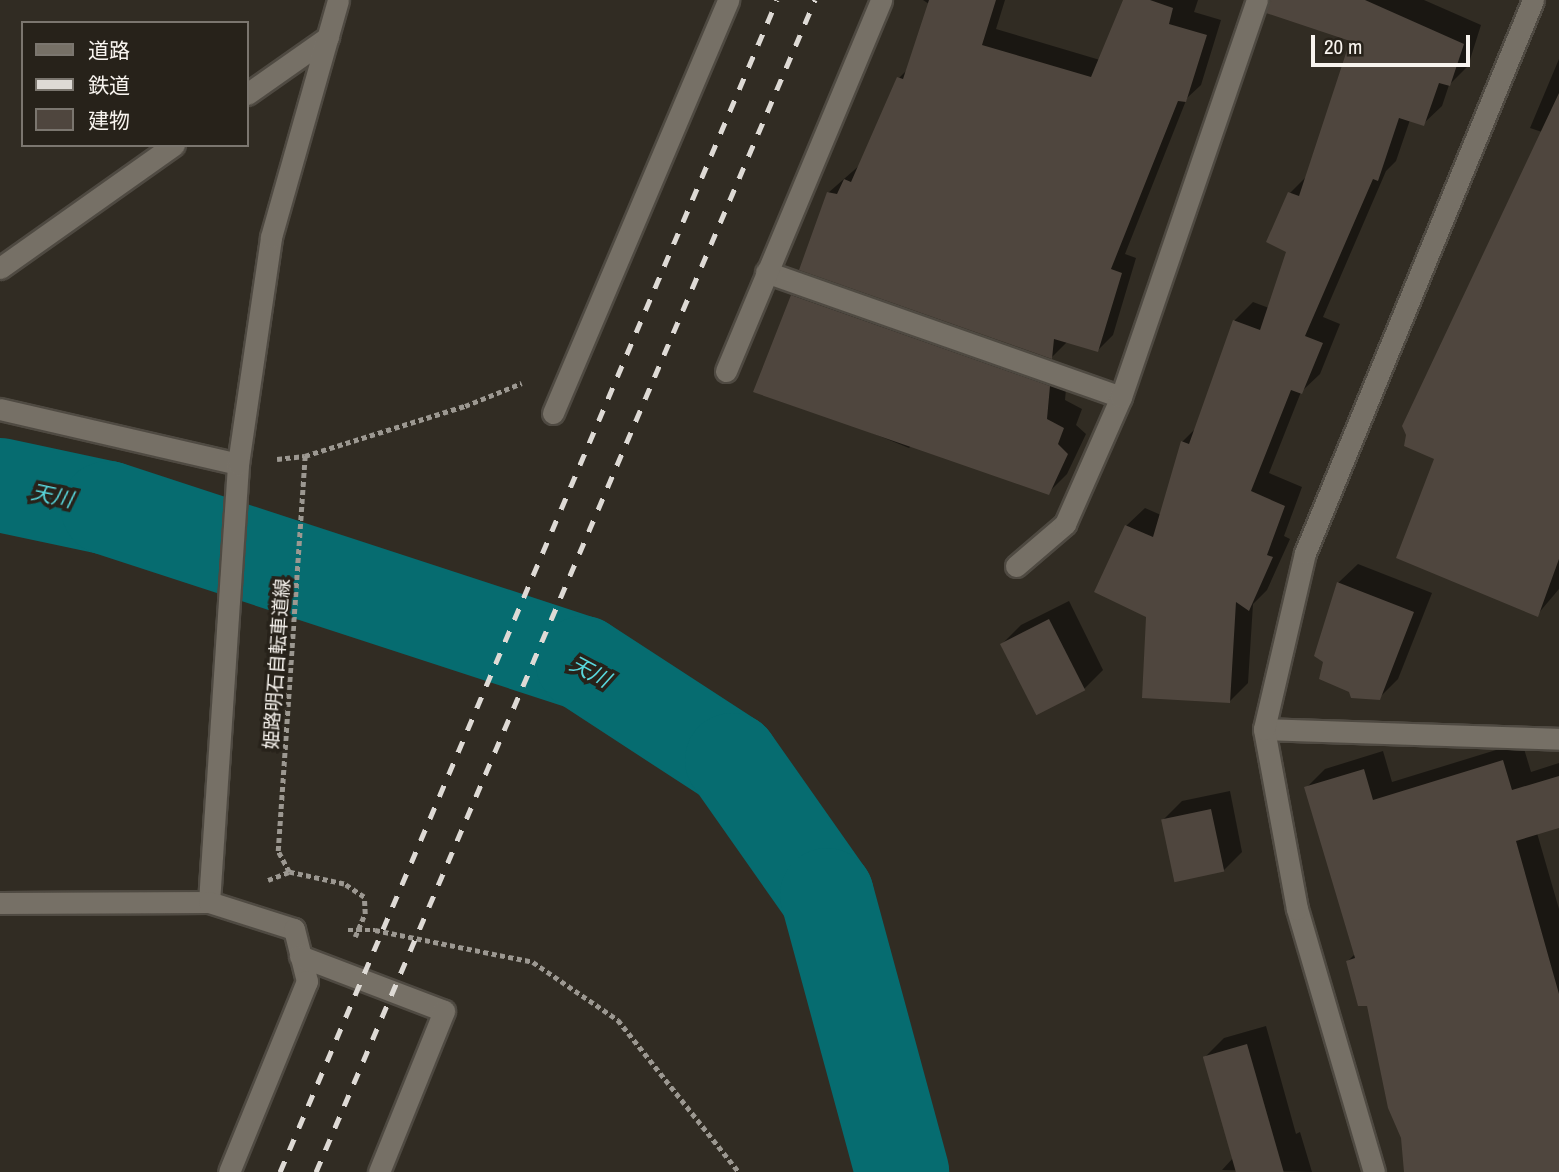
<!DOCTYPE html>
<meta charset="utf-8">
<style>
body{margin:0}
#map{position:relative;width:1559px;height:1172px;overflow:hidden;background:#312c23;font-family:"Archivo Narrow","Noto Sans JP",sans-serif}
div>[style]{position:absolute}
.shadow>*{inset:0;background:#0007}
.river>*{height:94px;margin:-47px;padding:0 47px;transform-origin:47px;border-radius:47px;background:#066c70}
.building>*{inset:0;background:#4f463e;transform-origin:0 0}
.path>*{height:4.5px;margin-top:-2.25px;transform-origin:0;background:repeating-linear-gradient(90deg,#9c9891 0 5px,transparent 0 8.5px)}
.roads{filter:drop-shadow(2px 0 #4f4a42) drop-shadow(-2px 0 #4f4a42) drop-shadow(0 2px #4f4a42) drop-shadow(0 -2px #4f4a42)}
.minor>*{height:21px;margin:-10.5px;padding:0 10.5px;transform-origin:10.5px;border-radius:10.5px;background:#767066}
.rail>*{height:5px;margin-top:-2.5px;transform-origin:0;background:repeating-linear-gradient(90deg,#dedad5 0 12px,transparent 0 24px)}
span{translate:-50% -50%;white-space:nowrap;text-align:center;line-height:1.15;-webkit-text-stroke:7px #27221a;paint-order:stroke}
.street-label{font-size:19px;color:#f8f4ef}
.water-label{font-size:21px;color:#59d7dd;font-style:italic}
.legend{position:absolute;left:21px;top:21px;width:228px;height:126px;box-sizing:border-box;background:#27221a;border:2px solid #7b766f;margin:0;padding:9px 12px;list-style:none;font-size:21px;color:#f8f4ef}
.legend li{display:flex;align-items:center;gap:14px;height:35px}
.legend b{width:35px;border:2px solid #7b766f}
.scale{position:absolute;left:1311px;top:35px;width:159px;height:32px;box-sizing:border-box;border:4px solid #f8f4ef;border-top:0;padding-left:9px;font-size:21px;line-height:24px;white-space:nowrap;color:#f8f4ef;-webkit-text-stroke:5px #27221a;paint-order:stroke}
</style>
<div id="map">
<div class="shadow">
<i style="clip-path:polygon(923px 0,1005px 0,996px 29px,1100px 60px,1125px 0,1198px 0,1194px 12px,1221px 20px,1201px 85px,1187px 98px,1125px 254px,1136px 258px,1113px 335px,1098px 350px,1068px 341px,1052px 357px,828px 193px,861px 164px,899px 78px,909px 68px,929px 4px)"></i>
<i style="clip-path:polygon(1311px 0,1424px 0,1481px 25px,1468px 66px,1449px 85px,1442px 106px,1423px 124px,1410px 120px,1396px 161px,1386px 171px,1323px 317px,1340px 324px,1320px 374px,1301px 392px,1269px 473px,1302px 487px,1284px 536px,1290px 539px,1267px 590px,1253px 604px,1248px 683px,1230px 701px,1148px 616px,1126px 526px,1145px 508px,1161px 515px,1182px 442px,1197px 427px,1235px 320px,1253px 302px,1269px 308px,1289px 251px,1290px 193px,1308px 175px,1353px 40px)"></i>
<i style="clip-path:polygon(1559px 59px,1559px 589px,1537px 615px,1436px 458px,1542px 132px,1530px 128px)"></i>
<i style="clip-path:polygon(812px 276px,1068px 367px,1065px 400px,1082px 409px,1076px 425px,1086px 434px,1067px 474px,1048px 493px,913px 444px,909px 448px,803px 405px,792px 296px)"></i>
<i style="clip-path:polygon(1358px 564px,1432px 593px,1398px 679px,1379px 698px,1338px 583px)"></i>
<i style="clip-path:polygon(1069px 601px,1103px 670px,1084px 689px,1002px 644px,1021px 625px)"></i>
<i style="clip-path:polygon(1522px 742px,1531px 772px,1559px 763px,1559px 824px,1537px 833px,1559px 909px,1559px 1172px,1406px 1172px,1403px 1137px,1368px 1004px,1348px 961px,1356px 953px,1306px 788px,1325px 769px,1383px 751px,1392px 782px)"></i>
<i style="clip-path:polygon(1230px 791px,1242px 852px,1223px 871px,1163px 820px,1182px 801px)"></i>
<i style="clip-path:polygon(1266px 1026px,1296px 1134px,1300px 1132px,1312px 1172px,1222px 1170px,1233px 1158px,1205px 1057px,1224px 1038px)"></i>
</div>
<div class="river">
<i style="left:0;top:485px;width:110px;rotate:12deg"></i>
<i style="left:108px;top:508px;width:500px;rotate:18.1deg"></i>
<i style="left:583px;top:663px;width:178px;rotate:33.1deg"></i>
<i style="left:732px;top:760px;width:165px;rotate:54.9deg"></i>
<i style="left:827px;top:895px;width:287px;rotate:74.8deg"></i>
</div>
<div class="building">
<i style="clip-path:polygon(929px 0,996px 0,982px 45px,1091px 77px,1123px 0,1150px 0,1173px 8px,1169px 24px,1207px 35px,1186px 102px,1178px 101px,1111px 269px,1122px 273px,1098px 352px,1054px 339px,1052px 359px,799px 270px,827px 192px,837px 194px,844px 179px,851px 182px,897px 77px,903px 79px)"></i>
<i style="clip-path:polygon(1270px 0,1365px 0,1464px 44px,1450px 86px,1439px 83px,1424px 126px,1399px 118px,1378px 181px,1373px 179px,1305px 336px,1323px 343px,1302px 394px,1291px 390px,1251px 491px,1285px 506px,1267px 555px,1273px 557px,1249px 611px,1236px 602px,1230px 703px,1142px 698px,1146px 617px,1094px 592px,1125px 525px,1153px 537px,1181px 441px,1189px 444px,1233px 320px,1260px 330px,1286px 252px,1266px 242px,1288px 192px,1299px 196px,1350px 41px,1266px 13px)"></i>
<i style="clip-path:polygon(1559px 93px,1559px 559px,1538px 617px,1396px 558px,1434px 459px,1404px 446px,1406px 435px,1402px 426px)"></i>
<i style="clip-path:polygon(791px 295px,1050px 386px,1047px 419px,1064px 428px,1058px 444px,1068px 454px,1049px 495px,753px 392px)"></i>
<i style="clip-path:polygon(1337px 582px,1414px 612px,1380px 700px,1351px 698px,1349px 692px,1319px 679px,1323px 662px,1314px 656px)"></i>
<i style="left:1049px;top:619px;width:80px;height:55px;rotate:63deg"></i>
<i style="clip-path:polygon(1503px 760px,1512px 790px,1559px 776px,1559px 828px,1516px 841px,1559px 994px,1559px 1172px,1404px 1172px,1401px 1138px,1388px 1108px,1367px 1006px,1358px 1006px,1346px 961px,1355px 958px,1304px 787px,1364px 769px,1373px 800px)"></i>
<i style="left:1211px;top:809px;width:64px;height:51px;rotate:78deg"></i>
<i style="left:1247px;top:1044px;width:133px;height:46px;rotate:74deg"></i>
</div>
<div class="path">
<i style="left:277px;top:459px;width:28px;rotate:-6deg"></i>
<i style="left:268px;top:880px;width:22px;rotate:-21deg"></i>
<i style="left:348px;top:930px;width:27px"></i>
<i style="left:375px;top:930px;width:161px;rotate:11.4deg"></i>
<i style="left:533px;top:962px;width:103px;rotate:34.3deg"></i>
<i style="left:618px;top:1020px;width:194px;rotate:51.5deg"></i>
<i style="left:355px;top:937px;width:25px;rotate:-67deg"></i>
<i style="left:365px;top:914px;width:17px;rotate:-93deg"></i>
<i style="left:364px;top:897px;width:24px;rotate:-147deg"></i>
<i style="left:344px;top:884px;width:56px;rotate:-167.7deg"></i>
<i style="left:289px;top:872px;width:24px;rotate:-118deg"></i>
<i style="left:278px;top:851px;width:396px;rotate:-86.1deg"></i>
<i style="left:305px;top:456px;width:168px;rotate:-17.4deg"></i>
<i style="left:465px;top:406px;width:61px;rotate:-22deg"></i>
</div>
<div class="roads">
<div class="minor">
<i style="left:247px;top:94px;width:99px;rotate:-35.1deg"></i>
<i style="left:0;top:268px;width:213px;rotate:-35.3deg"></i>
<i style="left:766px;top:272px;width:376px;rotate:19.4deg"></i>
<i style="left:726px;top:371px;width:402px;rotate:-67.3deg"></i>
<i style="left:0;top:409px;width:244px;rotate:13deg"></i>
<i style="left:553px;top:413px;width:449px;rotate:-67deg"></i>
<i style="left:1016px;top:566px;width:65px;rotate:-40.6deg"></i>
<i style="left:1065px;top:524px;width:139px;rotate:-66.2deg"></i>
<i style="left:1121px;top:397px;width:420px;rotate:-71.1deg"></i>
<i style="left:1264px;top:729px;width:295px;rotate:1.9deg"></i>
<i style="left:209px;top:902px;width:439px;rotate:-86.2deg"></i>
<i style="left:238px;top:464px;width:229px;rotate:-81.7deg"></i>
<i style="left:271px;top:237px;width:246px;rotate:-74.2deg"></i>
<i style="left:0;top:903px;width:209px;rotate:-0.3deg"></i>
<i style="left:209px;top:902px;width:89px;rotate:17.6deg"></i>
<i style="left:294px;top:929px;width:54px;rotate:76deg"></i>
<i style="left:307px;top:981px;width:206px;rotate:112.2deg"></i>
<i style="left:300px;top:956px;width:154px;rotate:20.9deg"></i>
<i style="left:444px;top:1011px;width:174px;rotate:112deg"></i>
<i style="left:1374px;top:1172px;width:274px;rotate:-106.3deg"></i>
<i style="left:1297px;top:909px;width:183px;rotate:-100.4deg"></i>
<i style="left:1264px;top:729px;width:181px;rotate:-76.9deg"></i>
<i style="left:1305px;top:553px;width:598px;rotate:-67.59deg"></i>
</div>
</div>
<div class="rail">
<i style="left:280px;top:1172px;width:1273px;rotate:-67.02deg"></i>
<i style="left:316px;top:1172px;width:1274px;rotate:-66.94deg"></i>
</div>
<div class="street-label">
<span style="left:277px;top:664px;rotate:-86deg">姫路明石自転車道線</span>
</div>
<div class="water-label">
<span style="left:52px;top:496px;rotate:12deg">天川</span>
<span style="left:590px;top:672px;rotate:28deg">天川</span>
</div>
<ul class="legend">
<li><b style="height:9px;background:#767066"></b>道路</li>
<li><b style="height:9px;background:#dedad5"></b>鉄道</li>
<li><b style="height:19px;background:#4f463e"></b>建物</li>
</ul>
<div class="scale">20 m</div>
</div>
